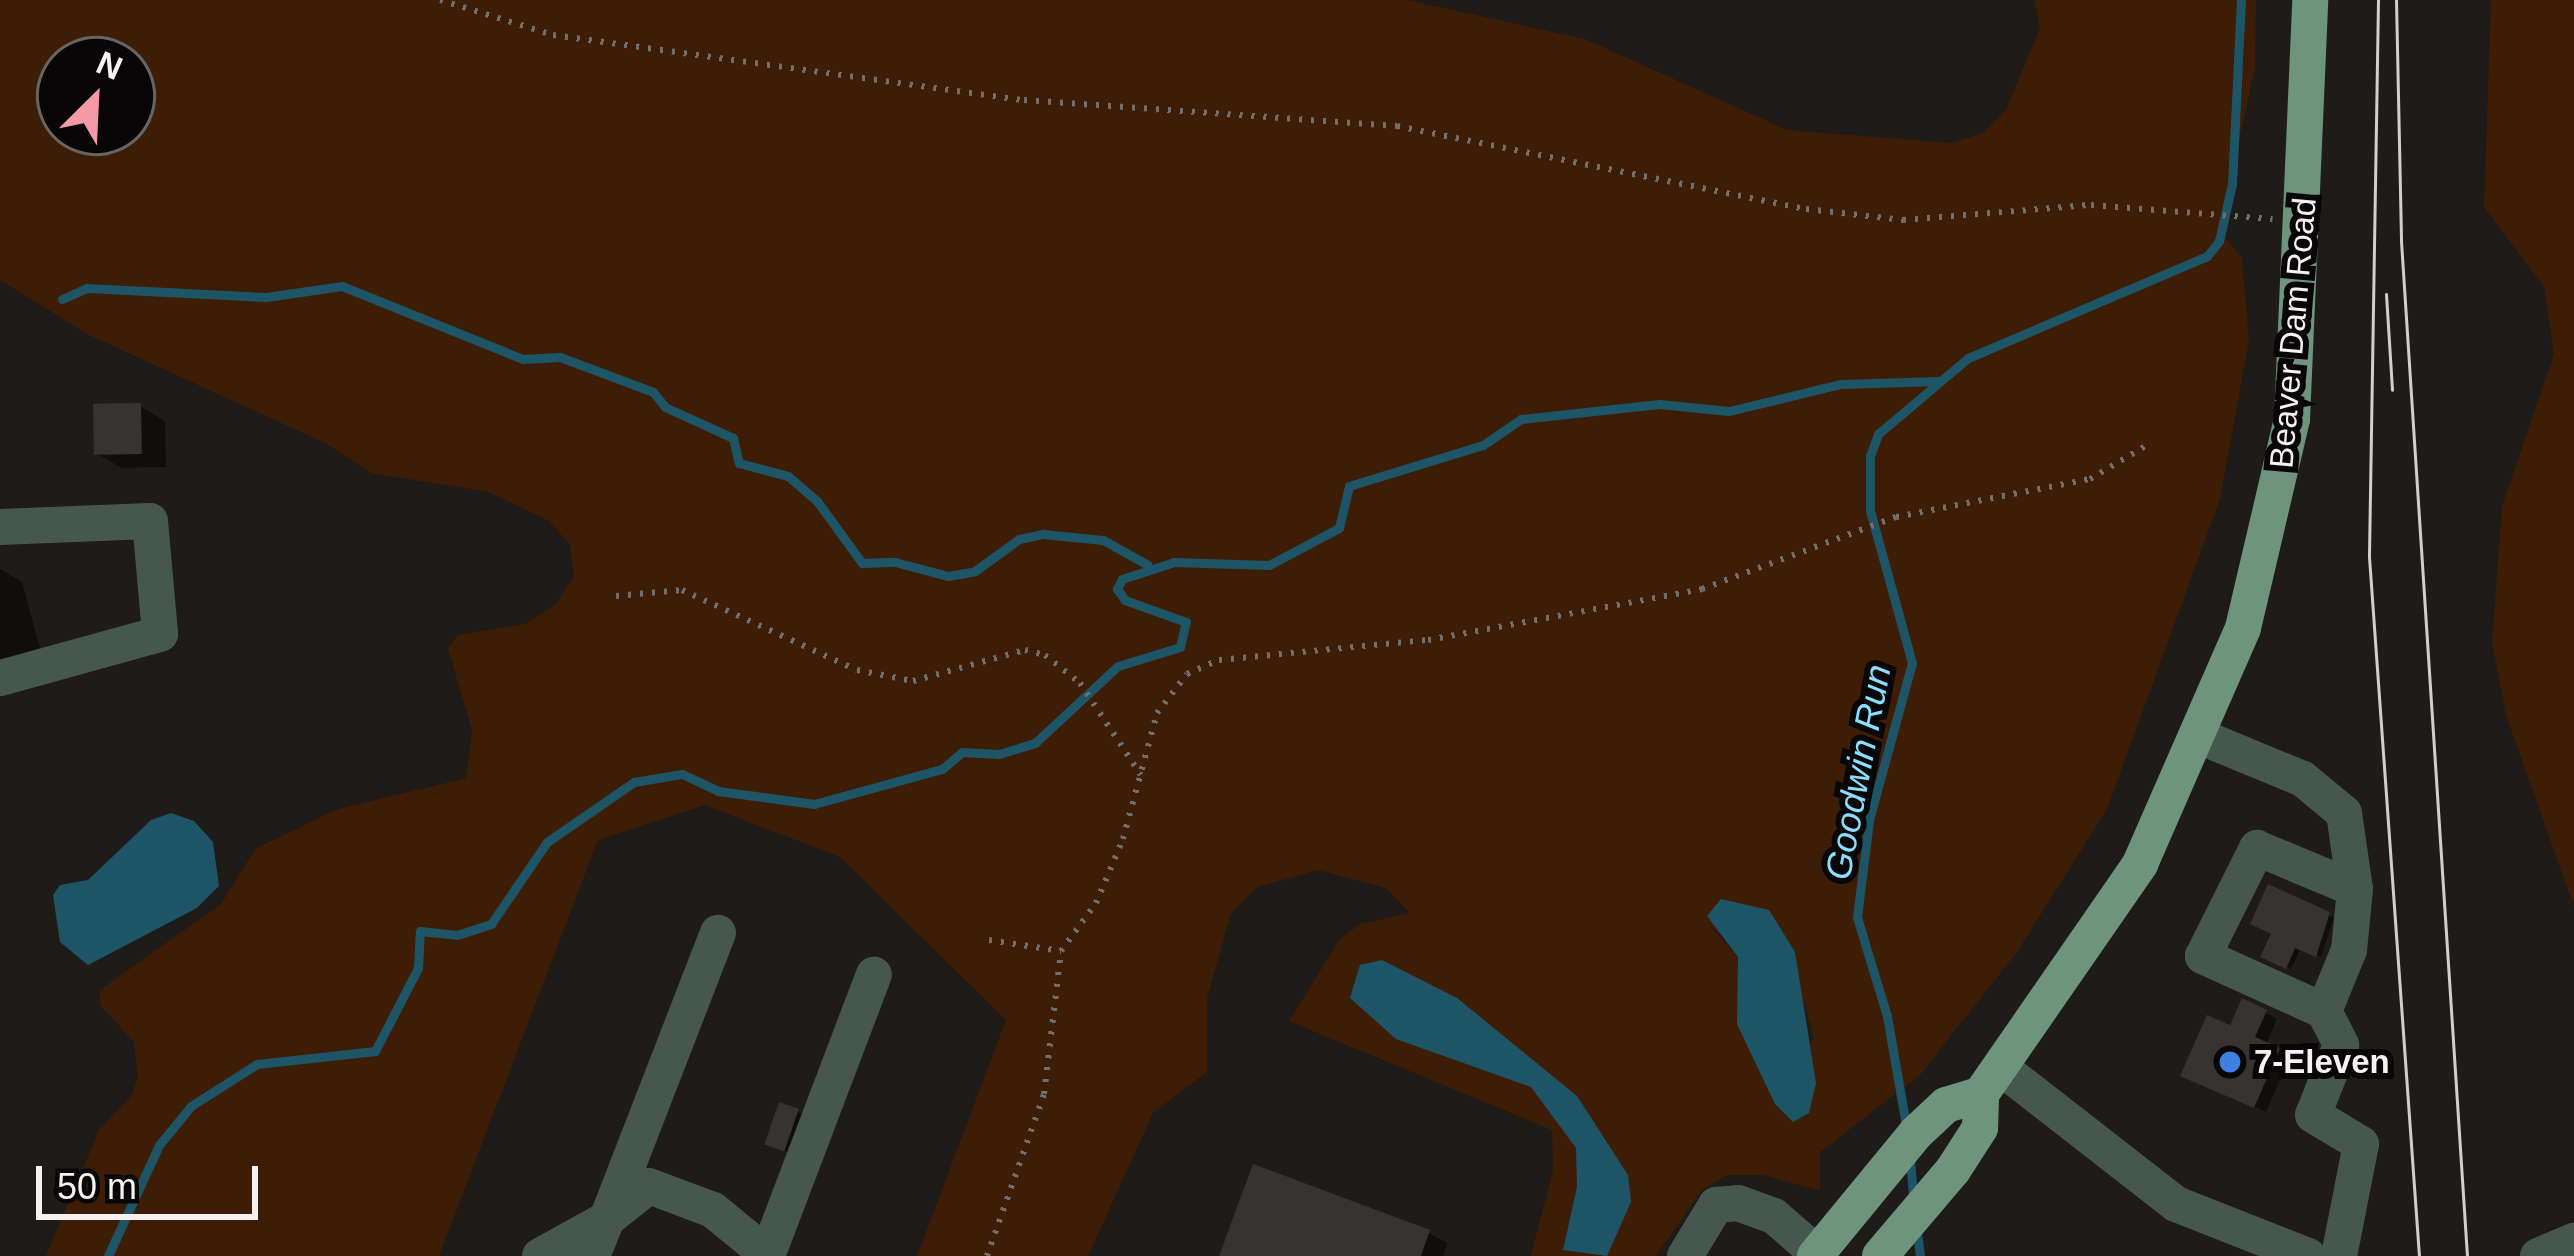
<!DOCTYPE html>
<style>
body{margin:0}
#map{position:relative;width:2574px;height:1256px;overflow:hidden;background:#1f1b19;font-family:Arial,sans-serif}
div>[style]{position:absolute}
.green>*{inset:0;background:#3d1d05}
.water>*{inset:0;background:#1d5567}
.shadow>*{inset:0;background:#0007}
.stream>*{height:9px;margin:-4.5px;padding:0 4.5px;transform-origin:4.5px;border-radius:4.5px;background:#1d5567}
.building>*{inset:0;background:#373330;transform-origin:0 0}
.path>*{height:6px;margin-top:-3px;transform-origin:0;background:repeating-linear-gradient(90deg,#726e6c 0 3px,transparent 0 12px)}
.minor>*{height:36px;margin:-18px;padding:0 18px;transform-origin:18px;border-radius:18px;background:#46584d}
.major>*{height:36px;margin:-18px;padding:0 18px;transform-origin:18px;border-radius:18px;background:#6e947d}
.tram>*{height:3px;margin:-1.5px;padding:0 1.5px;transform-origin:1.5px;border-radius:1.5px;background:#d2cfce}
.dots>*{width:33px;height:33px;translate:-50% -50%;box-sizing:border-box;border:6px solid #080606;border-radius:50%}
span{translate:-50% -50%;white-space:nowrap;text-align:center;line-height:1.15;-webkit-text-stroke:12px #080606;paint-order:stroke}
.street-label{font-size:33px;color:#f4f1f0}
.poi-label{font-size:33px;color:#f4f1f0;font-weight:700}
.left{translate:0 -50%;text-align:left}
.water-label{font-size:36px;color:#88e0fe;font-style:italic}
.north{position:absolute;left:36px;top:36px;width:120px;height:120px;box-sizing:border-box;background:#080606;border:3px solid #666464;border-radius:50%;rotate:24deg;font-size:33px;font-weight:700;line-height:48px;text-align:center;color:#f4f1f0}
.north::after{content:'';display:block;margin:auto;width:42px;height:54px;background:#f49aa6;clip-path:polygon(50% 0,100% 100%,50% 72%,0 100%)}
.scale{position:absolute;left:36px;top:1166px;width:222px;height:54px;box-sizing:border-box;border:6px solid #f4f1f0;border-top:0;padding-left:15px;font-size:36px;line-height:42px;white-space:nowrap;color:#f4f1f0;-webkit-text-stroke:9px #080606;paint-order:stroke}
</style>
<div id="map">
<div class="green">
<i style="clip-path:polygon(evenodd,0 0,1407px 0,1585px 39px,1787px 130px,1951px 143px,1983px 133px,2006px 110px,2040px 28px,2034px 0,2256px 0,2255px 69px,2219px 229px,2242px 258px,2249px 341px,2220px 499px,2107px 809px,2017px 952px,1920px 1075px,1820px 1152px,1820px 1191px,1764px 1175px,1726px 1175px,1701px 1191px,1656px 1256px,1531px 1256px,1553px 1170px,1552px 1130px,1289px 1021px,1340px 939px,1360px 924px,1410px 913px,1386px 888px,1318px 870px,1257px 887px,1231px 913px,1207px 998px,1207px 1072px,1153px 1113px,1088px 1256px,917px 1256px,1006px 1020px,840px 857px,705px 805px,598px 840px,439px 1256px,46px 1256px,99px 1130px,131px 1097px,138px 1076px,134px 1042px,100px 1005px,100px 990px,221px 904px,255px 849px,335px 810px,466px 778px,472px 731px,448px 648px,458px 635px,525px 624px,555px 605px,574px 576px,570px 545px,549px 521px,489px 492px,372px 473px,325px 443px,89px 335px,0 280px,0 0,60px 60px,132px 60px,132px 132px,60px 132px,60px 60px,0 0,1709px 925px,1804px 1002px,1814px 1038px,1774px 1104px,1739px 1000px,1738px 957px,1709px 925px)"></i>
<i style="clip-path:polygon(2491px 0,2574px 0,2574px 907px,2506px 715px,2492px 642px,2502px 506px,2554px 354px,2544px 287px,2484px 207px)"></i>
</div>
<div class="water">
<i style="clip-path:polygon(171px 813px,194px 821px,213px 842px,219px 886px,197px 908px,88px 965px,60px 942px,53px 895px,60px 885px,88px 880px,151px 820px)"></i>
<i style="clip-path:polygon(1721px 899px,1769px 910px,1795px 952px,1816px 1083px,1809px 1113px,1793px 1122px,1775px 1104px,1737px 1024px,1738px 957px,1707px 916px)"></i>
<i style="clip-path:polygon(1382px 960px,1457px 998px,1577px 1096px,1628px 1175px,1631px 1202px,1607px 1256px,1563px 1250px,1577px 1187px,1576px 1148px,1531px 1087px,1396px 1039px,1350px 998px,1360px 965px)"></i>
</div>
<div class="shadow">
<i style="clip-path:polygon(140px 406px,165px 421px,166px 467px,122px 468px,97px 454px)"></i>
<i style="clip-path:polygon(0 569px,22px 582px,44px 663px,0 683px)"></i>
<i style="clip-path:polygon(2269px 888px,2334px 918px,2321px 957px,2301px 948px,2291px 969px,2264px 956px,2275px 933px)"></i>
<i style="clip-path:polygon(2243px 1002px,2277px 1019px,2266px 1045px,2290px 1057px,2266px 1112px,2195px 1081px)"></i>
<i style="clip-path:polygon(798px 1112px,809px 1119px,796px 1155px,780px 1149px)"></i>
<i style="clip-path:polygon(1429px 1233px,1448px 1243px,1443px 1256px,1222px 1256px)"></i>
</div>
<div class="stream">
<i style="left:62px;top:299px;width:27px;rotate:-24deg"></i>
<i style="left:87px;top:288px;width:179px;rotate:2.9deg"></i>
<i style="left:266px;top:297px;width:77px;rotate:-8.2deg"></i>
<i style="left:342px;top:286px;width:195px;rotate:22deg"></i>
<i style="left:523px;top:359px;width:37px;rotate:-3deg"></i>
<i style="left:560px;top:357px;width:99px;rotate:20.6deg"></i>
<i style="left:653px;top:392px;width:19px;rotate:51deg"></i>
<i style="left:665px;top:407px;width:75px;rotate:24.5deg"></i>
<i style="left:733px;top:438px;width:26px;rotate:77deg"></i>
<i style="left:739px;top:463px;width:51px;rotate:14.9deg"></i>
<i style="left:788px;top:476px;width:38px;rotate:41deg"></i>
<i style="left:817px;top:501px;width:77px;rotate:54deg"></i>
<i style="left:862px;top:563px;width:33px;rotate:-2deg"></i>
<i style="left:895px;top:562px;width:55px;rotate:14.8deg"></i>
<i style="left:948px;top:576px;width:27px;rotate:-10deg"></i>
<i style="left:975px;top:571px;width:54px;rotate:-36deg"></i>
<i style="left:1019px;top:539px;width:25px;rotate:-12deg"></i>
<i style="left:1043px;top:534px;width:60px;rotate:5.7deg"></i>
<i style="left:1103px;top:540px;width:51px;rotate:29.1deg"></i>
<i style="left:1906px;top:1125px;width:111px;rotate:-99.9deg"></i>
<i style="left:1887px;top:1016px;width:103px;rotate:-106.9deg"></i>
<i style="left:1857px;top:917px;width:98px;rotate:-82.9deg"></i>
<i style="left:1869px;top:820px;width:163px;rotate:-74.7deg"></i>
<i style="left:1912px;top:663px;width:159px;rotate:-105.4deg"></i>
<i style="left:1870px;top:510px;width:54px;rotate:-90deg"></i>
<i style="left:1870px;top:456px;width:23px;rotate:-70deg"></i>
<i style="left:1878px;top:434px;width:118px;rotate:-40.2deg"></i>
<i style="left:1968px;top:358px;width:260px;rotate:-23.1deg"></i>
<i style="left:2207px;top:256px;width:19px;rotate:-51deg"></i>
<i style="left:2219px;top:241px;width:58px;rotate:-77.2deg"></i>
<i style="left:2232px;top:184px;width:184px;rotate:-87.2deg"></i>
<i style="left:1910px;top:1160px;width:37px;rotate:85deg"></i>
<i style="left:1917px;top:1232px;width:24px;rotate:83deg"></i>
<i style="left:108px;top:1256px;width:122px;rotate:-65.3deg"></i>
<i style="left:159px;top:1145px;width:50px;rotate:-50.6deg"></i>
<i style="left:191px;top:1106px;width:78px;rotate:-32.5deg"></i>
<i style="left:257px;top:1064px;width:119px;rotate:-6.3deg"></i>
<i style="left:375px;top:1051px;width:93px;rotate:-62.6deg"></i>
<i style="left:418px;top:968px;width:37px;rotate:-87deg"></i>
<i style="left:420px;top:931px;width:37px;rotate:6deg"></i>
<i style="left:457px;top:935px;width:36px;rotate:-18deg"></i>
<i style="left:491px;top:924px;width:99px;rotate:-55.7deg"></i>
<i style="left:547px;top:842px;width:106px;rotate:-34.6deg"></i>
<i style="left:634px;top:782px;width:49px;rotate:-9.5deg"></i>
<i style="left:682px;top:774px;width:40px;rotate:25deg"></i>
<i style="left:718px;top:791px;width:97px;rotate:7.7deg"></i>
<i style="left:814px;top:804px;width:133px;rotate:-15.3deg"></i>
<i style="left:942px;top:769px;width:26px;rotate:-40deg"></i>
<i style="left:962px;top:752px;width:37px;rotate:3deg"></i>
<i style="left:999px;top:754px;width:38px;rotate:-17deg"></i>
<i style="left:1035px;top:743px;width:113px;rotate:-42.9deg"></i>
<i style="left:1118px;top:666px;width:65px;rotate:-17deg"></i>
<i style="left:1180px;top:647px;width:26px;rotate:-77deg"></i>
<i style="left:1186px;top:622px;width:65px;rotate:-160.2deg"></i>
<i style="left:1125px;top:600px;width:14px;rotate:-126deg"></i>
<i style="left:1117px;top:589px;width:11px;rotate:-63deg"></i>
<i style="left:1122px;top:579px;width:55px;rotate:-18.1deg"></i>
<i style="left:1174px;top:562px;width:95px;rotate:1.8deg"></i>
<i style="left:1269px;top:565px;width:79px;rotate:-27.9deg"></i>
<i style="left:1339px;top:528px;width:43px;rotate:-76.6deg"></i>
<i style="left:1349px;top:486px;width:140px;rotate:-17deg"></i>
<i style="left:1483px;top:445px;width:46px;rotate:-34.4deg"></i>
<i style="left:1521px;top:419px;width:139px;rotate:-6.2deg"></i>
<i style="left:1659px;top:404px;width:70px;rotate:5.7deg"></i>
<i style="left:1729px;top:411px;width:115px;rotate:-13.6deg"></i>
<i style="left:1841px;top:384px;width:99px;rotate:-1.7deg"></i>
</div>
<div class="building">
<i style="left:141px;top:403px;width:51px;height:48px;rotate:89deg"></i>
<i style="clip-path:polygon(2268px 884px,2330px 912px,2316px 957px,2295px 948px,2286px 969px,2260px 957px,2271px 934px,2250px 924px)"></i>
<i style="clip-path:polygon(2242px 998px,2267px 1010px,2255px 1037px,2280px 1048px,2254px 1108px,2180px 1076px,2207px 1015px,2230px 1025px)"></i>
<i style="left:779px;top:1102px;width:21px;height:45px;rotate:19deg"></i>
<i style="clip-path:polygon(1253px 1164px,1430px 1230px,1421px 1256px,1219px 1256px)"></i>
</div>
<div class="path">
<i style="left:440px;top:0;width:118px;rotate:17.2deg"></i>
<i style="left:553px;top:35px;width:475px;rotate:7.9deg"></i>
<i style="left:1024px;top:100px;width:374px;rotate:4deg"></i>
<i style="left:1397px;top:126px;width:417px;rotate:11.5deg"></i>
<i style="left:1806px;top:209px;width:98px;rotate:6.5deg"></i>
<i style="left:1903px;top:220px;width:189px;rotate:-4.6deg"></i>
<i style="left:2091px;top:205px;width:182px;rotate:4.4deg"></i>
<i style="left:616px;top:596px;width:66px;rotate:-5.2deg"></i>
<i style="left:682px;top:590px;width:192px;rotate:24.6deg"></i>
<i style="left:857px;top:670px;width:57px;rotate:11.1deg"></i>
<i style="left:913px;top:681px;width:116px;rotate:-15.5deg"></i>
<i style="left:1025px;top:650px;width:21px;rotate:14deg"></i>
<i style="left:1045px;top:655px;width:45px;rotate:38.7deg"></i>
<i style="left:1080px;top:683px;width:110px;rotate:56.5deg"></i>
<i style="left:989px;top:940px;width:73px;rotate:8.7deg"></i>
<i style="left:987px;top:1256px;width:172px;rotate:-70.6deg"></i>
<i style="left:1044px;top:1094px;width:144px;rotate:-83.2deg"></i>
<i style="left:1061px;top:951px;width:59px;rotate:-53.9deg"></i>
<i style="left:1096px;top:903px;width:69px;rotate:-67.1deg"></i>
<i style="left:1123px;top:839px;width:131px;rotate:-74.9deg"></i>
<i style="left:1157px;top:713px;width:49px;rotate:-52.4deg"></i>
<i style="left:1187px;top:674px;width:35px;rotate:-24deg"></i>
<i style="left:1219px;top:660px;width:210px;rotate:-5.5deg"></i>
<i style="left:1428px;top:640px;width:279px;rotate:-10.5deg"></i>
<i style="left:1702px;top:589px;width:207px;rotate:-20.4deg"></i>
<i style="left:1896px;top:517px;width:198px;rotate:-11.1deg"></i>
<i style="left:2090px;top:479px;width:66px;rotate:-30.8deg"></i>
</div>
<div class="minor">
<i style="left:0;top:527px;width:150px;rotate:-2.3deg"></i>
<i style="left:150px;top:521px;width:113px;rotate:84.9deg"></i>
<i style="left:160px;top:634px;width:166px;rotate:164.6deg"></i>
<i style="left:2201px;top:737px;width:110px;rotate:22.4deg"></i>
<i style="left:2303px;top:779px;width:53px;rotate:39.7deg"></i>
<i style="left:2344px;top:813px;width:77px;rotate:81.8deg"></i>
<i style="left:2355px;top:889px;width:61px;rotate:95.6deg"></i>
<i style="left:2349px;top:950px;width:66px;rotate:112.3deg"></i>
<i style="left:2324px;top:1011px;width:38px;rotate:63deg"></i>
<i style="left:2341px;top:1045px;width:75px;rotate:111.8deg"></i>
<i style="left:2313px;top:1115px;width:56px;rotate:31.1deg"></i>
<i style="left:2361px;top:1144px;width:114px;rotate:101.1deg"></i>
<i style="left:2324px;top:1011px;width:133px;rotate:-155.6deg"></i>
<i style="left:2203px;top:956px;width:121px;rotate:-63.4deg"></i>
<i style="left:2257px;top:848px;width:106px;rotate:22.7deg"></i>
<i style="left:2000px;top:1067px;width:223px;rotate:37.9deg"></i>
<i style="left:2176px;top:1204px;width:142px;rotate:21.5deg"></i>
<i style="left:540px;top:1256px;width:77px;rotate:-28.9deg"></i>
<i style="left:607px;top:1219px;width:307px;rotate:-68.8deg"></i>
<i style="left:592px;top:1256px;width:40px;rotate:-68deg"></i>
<i style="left:607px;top:1219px;width:53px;rotate:-38.2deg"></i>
<i style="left:649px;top:1186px;width:68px;rotate:20.6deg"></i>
<i style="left:713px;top:1210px;width:71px;rotate:39.3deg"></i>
<i style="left:767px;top:1256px;width:301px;rotate:-69.2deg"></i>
<i style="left:1685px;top:1256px;width:60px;rotate:-58.7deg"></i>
<i style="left:1716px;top:1205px;width:22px;rotate:-5deg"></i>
<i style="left:1738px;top:1203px;width:38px;rotate:20deg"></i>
<i style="left:1774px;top:1216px;width:61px;rotate:41deg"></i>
<i style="left:2538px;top:1256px;width:39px;rotate:-23deg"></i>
</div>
<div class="major">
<i style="left:1815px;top:1256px;width:159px;rotate:-50.6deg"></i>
<i style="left:1916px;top:1133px;width:41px;rotate:-43deg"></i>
<i style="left:1946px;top:1105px;width:37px;rotate:-17deg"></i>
<i style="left:1880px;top:1256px;width:113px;rotate:-49.7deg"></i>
<i style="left:1953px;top:1170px;width:50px;rotate:-57.3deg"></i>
<i style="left:1980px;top:1128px;width:34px;rotate:-88deg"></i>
<i style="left:1981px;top:1094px;width:280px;rotate:-55.3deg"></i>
<i style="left:2140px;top:864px;width:257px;rotate:-66.4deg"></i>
<i style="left:2243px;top:628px;width:215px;rotate:-76.8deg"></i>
<i style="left:2292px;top:419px;width:419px;rotate:-87.5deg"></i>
</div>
<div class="tram">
<i style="left:2378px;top:0;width:557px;rotate:90.93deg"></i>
<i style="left:2369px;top:557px;width:701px;rotate:85.91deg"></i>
<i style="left:2396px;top:0;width:241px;rotate:88.8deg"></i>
<i style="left:2401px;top:241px;width:1017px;rotate:86.28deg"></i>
<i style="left:2386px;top:294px;width:96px;rotate:86.4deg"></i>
</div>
<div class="dots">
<i style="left:2230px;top:1062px;background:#3f7fe0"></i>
</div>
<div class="street-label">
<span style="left:2293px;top:333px;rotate:-85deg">Beaver Dam Road</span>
</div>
<div class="poi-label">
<span class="left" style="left:2254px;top:1062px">7-Eleven</span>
</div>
<div class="water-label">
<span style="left:1858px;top:772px;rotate:-79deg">Goodwin Run</span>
</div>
<div class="north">N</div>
<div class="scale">50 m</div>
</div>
